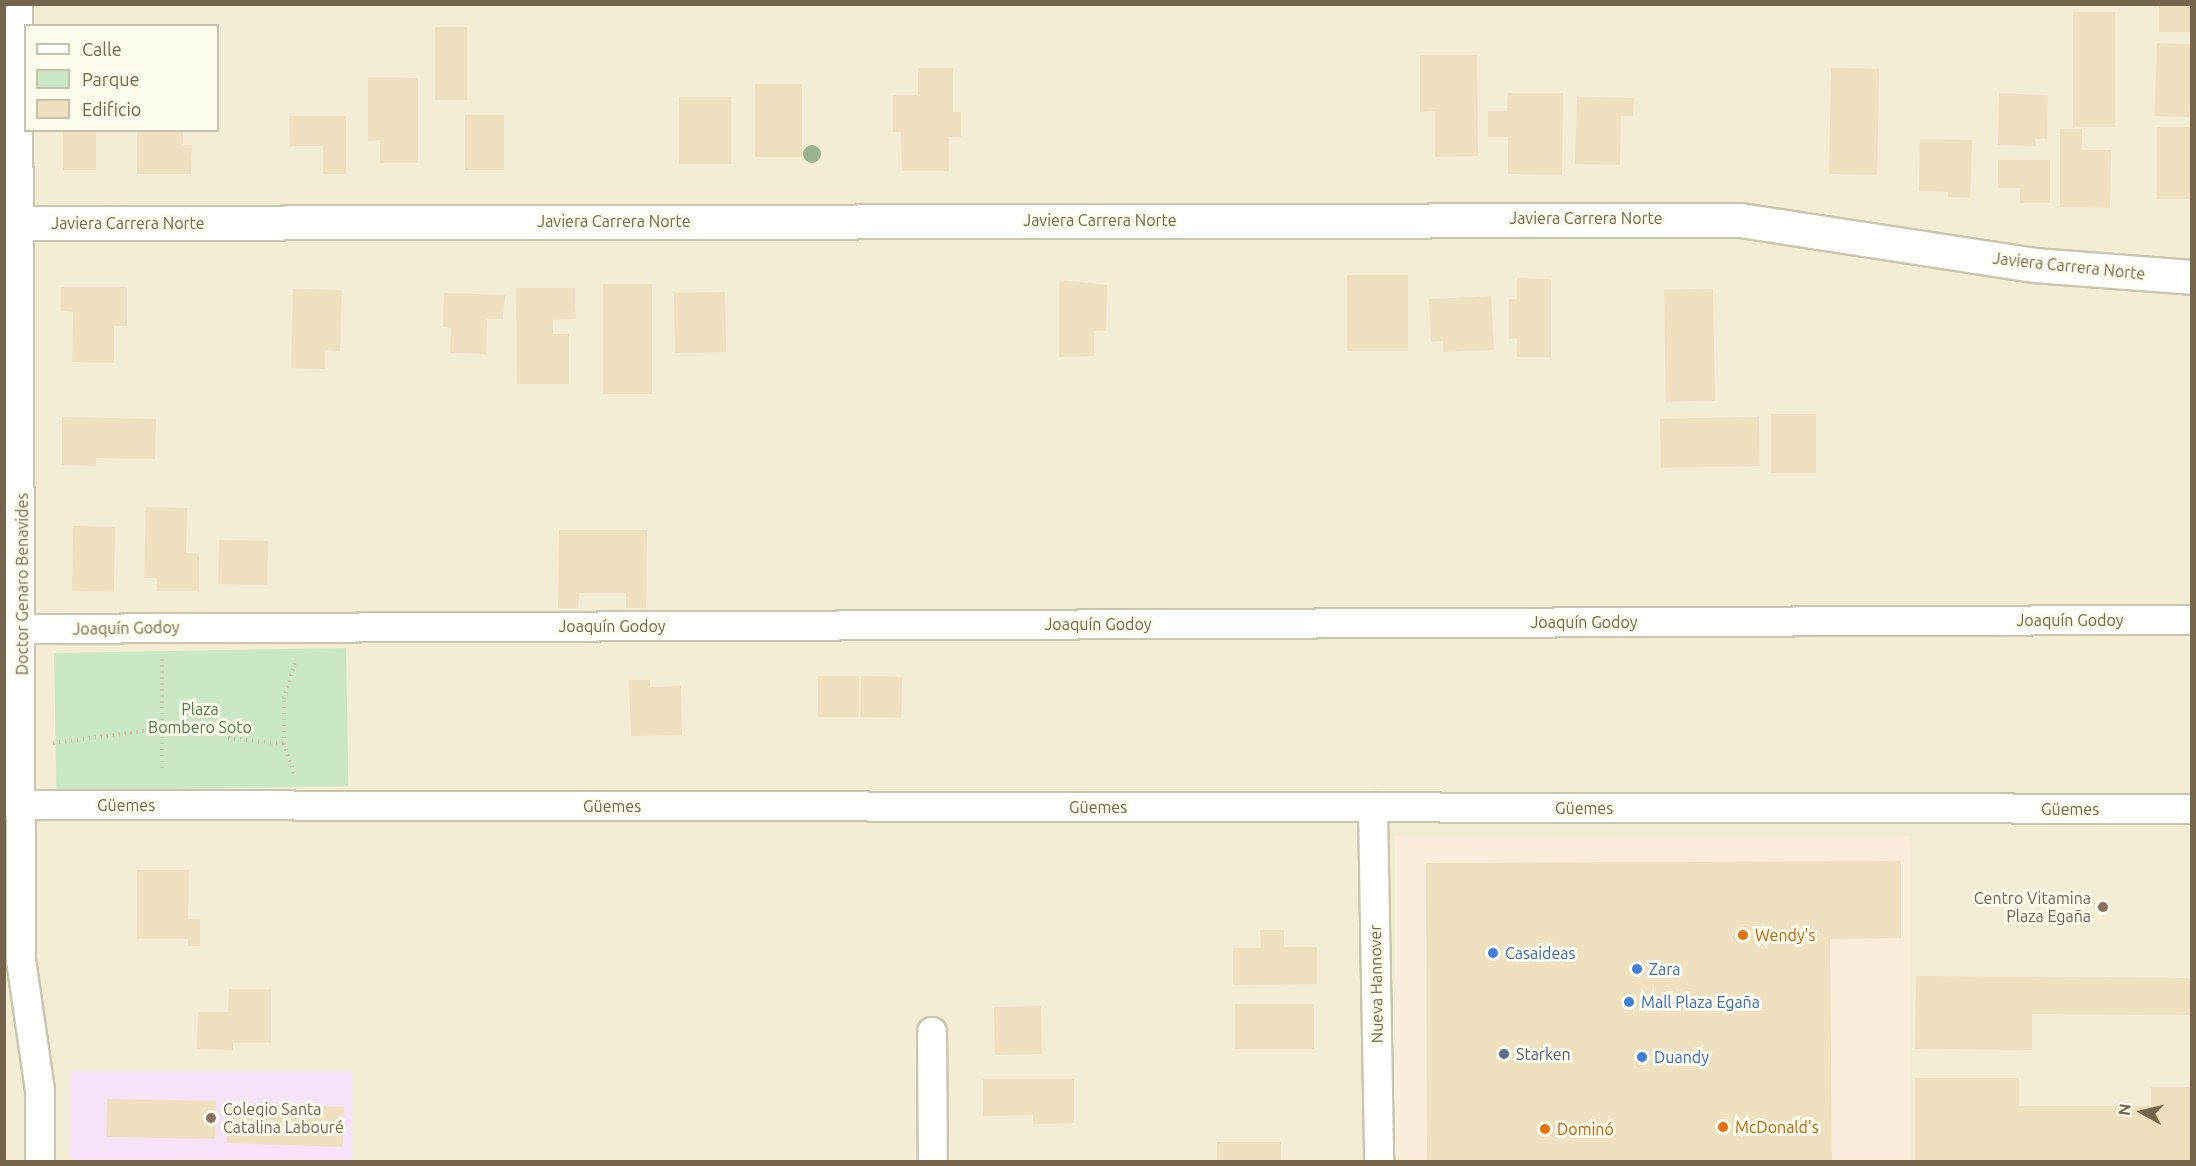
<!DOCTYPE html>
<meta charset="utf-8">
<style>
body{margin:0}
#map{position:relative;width:2196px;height:1166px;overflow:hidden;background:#fbf9e6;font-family:Ubuntu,sans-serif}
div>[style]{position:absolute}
.residential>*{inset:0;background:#f3edd5}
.commercial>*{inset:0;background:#fbeddb;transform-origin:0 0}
.education>*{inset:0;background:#f6e3f8;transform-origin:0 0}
.green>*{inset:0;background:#cae8c5;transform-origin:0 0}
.building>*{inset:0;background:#efe0bf;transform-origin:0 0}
.path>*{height:4px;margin-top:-2px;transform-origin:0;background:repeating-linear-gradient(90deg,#d4c3a2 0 1.5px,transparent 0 6px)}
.roads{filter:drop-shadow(2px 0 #cdc4ad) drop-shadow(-2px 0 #cdc4ad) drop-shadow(0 2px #cdc4ad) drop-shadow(0 -2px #cdc4ad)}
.street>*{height:28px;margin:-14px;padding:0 14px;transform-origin:14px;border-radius:14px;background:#fff}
.secondary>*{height:33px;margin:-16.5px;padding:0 16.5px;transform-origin:16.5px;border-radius:16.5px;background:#fff}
.trees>*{width:18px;height:18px;margin:-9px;border-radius:50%;background:#99b58f}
.dots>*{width:16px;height:16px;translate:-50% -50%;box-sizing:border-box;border:3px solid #fefced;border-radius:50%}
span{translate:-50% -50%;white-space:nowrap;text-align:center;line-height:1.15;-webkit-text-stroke:6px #fefced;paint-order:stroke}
.street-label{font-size:16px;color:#74654c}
.park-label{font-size:16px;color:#497e47}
.education-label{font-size:16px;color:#785e54}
.right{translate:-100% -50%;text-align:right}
.left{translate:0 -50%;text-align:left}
.food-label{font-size:16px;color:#c56008}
.shop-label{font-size:16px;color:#366cbe}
.service-label{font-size:16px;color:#4e5e75}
.frame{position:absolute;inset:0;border:6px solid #74654c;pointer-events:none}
.legend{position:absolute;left:24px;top:24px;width:195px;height:108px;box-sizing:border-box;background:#fefced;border:2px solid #c7c0ad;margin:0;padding:8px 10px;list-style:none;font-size:18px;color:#74654c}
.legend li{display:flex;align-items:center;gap:12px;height:30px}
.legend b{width:30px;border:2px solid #c7c0ad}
.north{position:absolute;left:2112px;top:1082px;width:60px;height:60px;-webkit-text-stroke:4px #fefced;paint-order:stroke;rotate:278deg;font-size:16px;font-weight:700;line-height:24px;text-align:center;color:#74654c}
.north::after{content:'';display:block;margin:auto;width:21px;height:27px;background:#74654c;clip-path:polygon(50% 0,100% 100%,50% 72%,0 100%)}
</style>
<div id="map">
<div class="residential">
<i style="clip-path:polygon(evenodd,5px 5px,2191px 5px,2191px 1161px,5px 1161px,5px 5px,26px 26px,218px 26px,218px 130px,26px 130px,26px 26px)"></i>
</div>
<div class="commercial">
<i style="left:1395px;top:836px;width:515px;height:326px"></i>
</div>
<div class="education">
<i style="left:352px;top:1071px;width:90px;height:282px;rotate:90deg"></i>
</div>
<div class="green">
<i style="left:346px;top:648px;width:138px;height:292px;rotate:89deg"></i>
<i style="clip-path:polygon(4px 652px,5px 652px,6px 785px,4px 785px)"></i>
</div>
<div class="building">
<i style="left:2159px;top:4px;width:33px;height:28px"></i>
<i style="left:2073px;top:12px;width:42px;height:115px"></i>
<i style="left:435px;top:27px;width:32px;height:73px"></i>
<i style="left:2157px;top:43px;width:35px;height:73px;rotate:2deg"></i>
<i style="clip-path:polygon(1420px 55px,1477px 55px,1478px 156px,1435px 157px,1435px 111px,1420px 112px)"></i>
<i style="clip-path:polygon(918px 68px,953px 68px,953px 112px,961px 112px,961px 137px,949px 137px,949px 171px,902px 171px,901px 132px,893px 132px,893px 95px,918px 95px)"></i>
<i style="left:1831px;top:68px;width:48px;height:106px;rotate:1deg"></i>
<i style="clip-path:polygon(368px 77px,418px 78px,418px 163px,380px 163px,380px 140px,368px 141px)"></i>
<i style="left:755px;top:84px;width:47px;height:73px"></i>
<i style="clip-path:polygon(1508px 93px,1563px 93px,1562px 175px,1508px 174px,1508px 137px,1488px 137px,1488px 111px,1507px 111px)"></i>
<i style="clip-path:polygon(1999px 93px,2048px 95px,2047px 139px,2035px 139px,2036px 146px,1998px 145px)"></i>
<i style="left:679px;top:97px;width:52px;height:67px"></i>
<i style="clip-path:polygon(1577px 97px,1634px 98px,1633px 116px,1621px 116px,1620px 165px,1575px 164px)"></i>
<i style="left:465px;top:115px;width:39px;height:55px"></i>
<i style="clip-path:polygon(289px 116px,346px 116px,346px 174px,323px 174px,323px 146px,290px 146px)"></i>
<i style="left:2157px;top:127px;width:35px;height:72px"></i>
<i style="clip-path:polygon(2060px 129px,2082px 129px,2082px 150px,2111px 150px,2110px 208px,2060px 207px)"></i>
<i style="left:63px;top:130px;width:33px;height:40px"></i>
<i style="clip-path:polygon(137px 130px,183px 130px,183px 145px,192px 145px,191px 174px,137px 174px)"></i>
<i style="clip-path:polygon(1920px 139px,1972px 140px,1970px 198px,1948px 197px,1948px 192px,1919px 191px)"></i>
<i style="clip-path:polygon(1998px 160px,2050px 160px,2050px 203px,2020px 203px,2020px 188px,1998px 188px)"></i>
<i style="left:1347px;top:275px;width:61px;height:76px"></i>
<i style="clip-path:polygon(1517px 278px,1551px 279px,1551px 357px,1517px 357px,1517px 338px,1509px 339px,1509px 299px,1517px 299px)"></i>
<i style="clip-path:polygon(1059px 280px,1107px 285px,1106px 331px,1094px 331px,1094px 356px,1059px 357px)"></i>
<i style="left:603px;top:284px;width:49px;height:110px"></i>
<i style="clip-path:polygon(61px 287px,127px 287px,127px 326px,114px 326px,114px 363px,72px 362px,73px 312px,61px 311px)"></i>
<i style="clip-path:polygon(516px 288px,575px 288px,576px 319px,553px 320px,553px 334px,569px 334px,569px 384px,517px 384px)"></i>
<i style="clip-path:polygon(293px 289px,342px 290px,340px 351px,325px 350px,325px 369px,291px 368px)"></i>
<i style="left:1713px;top:289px;width:112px;height:49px;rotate:89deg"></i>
<i style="left:725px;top:292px;width:60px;height:51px;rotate:89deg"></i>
<i style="clip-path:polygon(444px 293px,505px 295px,503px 319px,487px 319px,486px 354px,450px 353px,451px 328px,443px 327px)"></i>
<i style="clip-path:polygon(1491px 296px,1494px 350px,1443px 352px,1443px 341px,1431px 342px,1429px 299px)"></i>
<i style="left:1771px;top:414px;width:45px;height:59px"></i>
<i style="clip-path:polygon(62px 417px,156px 419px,155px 459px,96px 458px,96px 466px,62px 465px)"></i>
<i style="left:1759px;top:417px;width:49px;height:99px;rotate:89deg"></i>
<i style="clip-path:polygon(146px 507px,187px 508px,186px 553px,199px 554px,199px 591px,157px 591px,157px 578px,144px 578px)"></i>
<i style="left:73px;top:526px;width:42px;height:65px;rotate:1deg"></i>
<i style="clip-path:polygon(559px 530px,647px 530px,646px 608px,626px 608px,626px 593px,579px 593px,578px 608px,558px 608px)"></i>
<i style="left:219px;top:540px;width:49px;height:44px;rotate:1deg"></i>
<i style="left:818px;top:676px;width:41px;height:41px"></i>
<i style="left:861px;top:676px;width:41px;height:41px;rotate:1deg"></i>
<i style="clip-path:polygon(629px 680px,650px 680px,650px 687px,681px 686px,682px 735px,631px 736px)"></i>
<i style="clip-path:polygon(1901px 861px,1901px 938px,1830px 939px,1832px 1161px,1427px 1161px,1426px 863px)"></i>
<i style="clip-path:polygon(137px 870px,189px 870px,188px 919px,200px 919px,200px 946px,188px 946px,188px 939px,137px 939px)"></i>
<i style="clip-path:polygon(1260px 930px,1284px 930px,1284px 947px,1317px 947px,1317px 984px,1233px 985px,1233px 948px,1261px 948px)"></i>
<i style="clip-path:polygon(1916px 976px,2192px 978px,2192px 1015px,2032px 1014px,2032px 1050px,1915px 1049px)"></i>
<i style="clip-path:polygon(229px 989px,271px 989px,271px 1043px,233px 1043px,233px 1050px,197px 1049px,198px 1012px,228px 1012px)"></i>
<i style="left:1314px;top:1004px;width:45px;height:79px;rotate:90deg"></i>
<i style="left:1041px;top:1006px;width:48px;height:47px;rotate:89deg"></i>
<i style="clip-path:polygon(1915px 1078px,2019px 1078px,2019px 1106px,2151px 1106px,2151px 1087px,2192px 1087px,2192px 1161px,1915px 1161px)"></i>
<i style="clip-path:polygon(983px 1079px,1074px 1079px,1074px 1123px,1033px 1124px,1033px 1115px,983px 1116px)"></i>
<i style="left:107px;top:1099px;width:109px;height:38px;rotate:1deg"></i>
<i style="left:228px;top:1103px;width:116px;height:40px;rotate:2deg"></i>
<i style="left:1281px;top:1142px;width:19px;height:64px;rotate:90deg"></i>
</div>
<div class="path">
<i style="left:162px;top:659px;width:114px;rotate:90deg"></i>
<i style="left:53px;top:743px;width:170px;rotate:-7.4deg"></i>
<i style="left:222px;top:721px;width:18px;rotate:71deg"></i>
<i style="left:228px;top:738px;width:56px;rotate:6.1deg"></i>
<i style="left:294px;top:773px;width:31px;rotate:-109deg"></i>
<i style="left:284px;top:744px;width:45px;rotate:-90deg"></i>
<i style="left:284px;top:699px;width:42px;rotate:-73.3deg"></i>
</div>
<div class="roads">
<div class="street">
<i style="left:18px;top:4px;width:956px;rotate:89.82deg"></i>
<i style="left:21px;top:960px;width:132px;rotate:81.7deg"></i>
<i style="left:40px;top:1091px;width:71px;rotate:90deg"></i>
<i style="left:4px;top:629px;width:2188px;rotate:-0.24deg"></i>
<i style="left:4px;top:805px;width:2188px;rotate:0.1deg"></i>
<i style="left:1373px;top:807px;width:355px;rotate:89deg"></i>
<i style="left:932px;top:1032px;width:130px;rotate:89.6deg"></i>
</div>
<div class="secondary">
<i style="left:4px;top:223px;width:1736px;rotate:-0.1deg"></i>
<i style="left:1740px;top:220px;width:297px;rotate:8.7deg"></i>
<i style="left:2034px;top:265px;width:158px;rotate:4.3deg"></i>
</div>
</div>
<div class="trees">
<i style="left:812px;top:154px"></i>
</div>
<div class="dots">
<i style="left:2103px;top:907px;background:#8d6e63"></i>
<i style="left:1743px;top:935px;background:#e8710a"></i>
<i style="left:1493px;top:953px;background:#3f7fe0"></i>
<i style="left:1637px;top:969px;background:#3f7fe0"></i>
<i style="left:1629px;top:1002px;background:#3f7fe0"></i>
<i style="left:1504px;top:1054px;background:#5c6f8a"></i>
<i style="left:1642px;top:1057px;background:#3f7fe0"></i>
<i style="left:211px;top:1118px;background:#8d6e63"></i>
<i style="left:1723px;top:1127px;background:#e8710a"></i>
<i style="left:1545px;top:1129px;background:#e8710a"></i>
</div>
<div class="street-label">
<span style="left:1586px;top:218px">Javiera Carrera Norte</span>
<span style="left:1100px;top:220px">Javiera Carrera Norte</span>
<span style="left:614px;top:221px">Javiera Carrera Norte</span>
<span style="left:128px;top:223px">Javiera Carrera Norte</span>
<span style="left:2069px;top:266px;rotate:6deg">Javiera Carrera Norte</span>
<span style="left:22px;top:584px;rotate:-90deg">Doctor Genaro Benavides</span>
<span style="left:2070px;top:620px">Joaquín Godoy</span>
<span style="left:1584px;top:622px">Joaquín Godoy</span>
<span style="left:1098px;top:624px">Joaquín Godoy</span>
<span style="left:612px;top:626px">Joaquín Godoy</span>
<span style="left:126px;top:628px;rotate:-1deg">Joaquín Godoy</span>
<span style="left:126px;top:805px">Güemes</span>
<span style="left:612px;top:806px">Güemes</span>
<span style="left:1098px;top:807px">Güemes</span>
<span style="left:1584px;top:808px">Güemes</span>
<span style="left:2070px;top:809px">Güemes</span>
<span style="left:1376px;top:984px;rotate:-91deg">Nueva Hannover</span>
</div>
<div class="park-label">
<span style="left:200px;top:718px">Plaza<br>Bombero Soto</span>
</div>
<div class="education-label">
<span class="right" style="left:2091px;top:907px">Centro Vitamina<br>Plaza Egaña</span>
<span class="left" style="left:223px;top:1118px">Colegio Santa<br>Catalina Labouré</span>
</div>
<div class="food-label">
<span class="left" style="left:1755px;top:935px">Wendy's</span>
<span class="left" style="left:1735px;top:1127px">McDonald's</span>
<span class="left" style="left:1557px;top:1129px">Dominó</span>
</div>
<div class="shop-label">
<span class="left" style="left:1505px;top:953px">Casaideas</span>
<span class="left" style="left:1649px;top:969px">Zara</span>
<span class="left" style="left:1641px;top:1002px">Mall Plaza Egaña</span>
<span class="left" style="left:1654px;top:1057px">Duandy</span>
</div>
<div class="service-label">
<span class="left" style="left:1516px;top:1054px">Starken</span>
</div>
<div class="frame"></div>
<ul class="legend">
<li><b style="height:8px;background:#fff"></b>Calle</li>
<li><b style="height:16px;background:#cae8c5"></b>Parque</li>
<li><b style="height:16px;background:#efe0bf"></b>Edificio</li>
</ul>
<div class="north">N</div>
</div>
